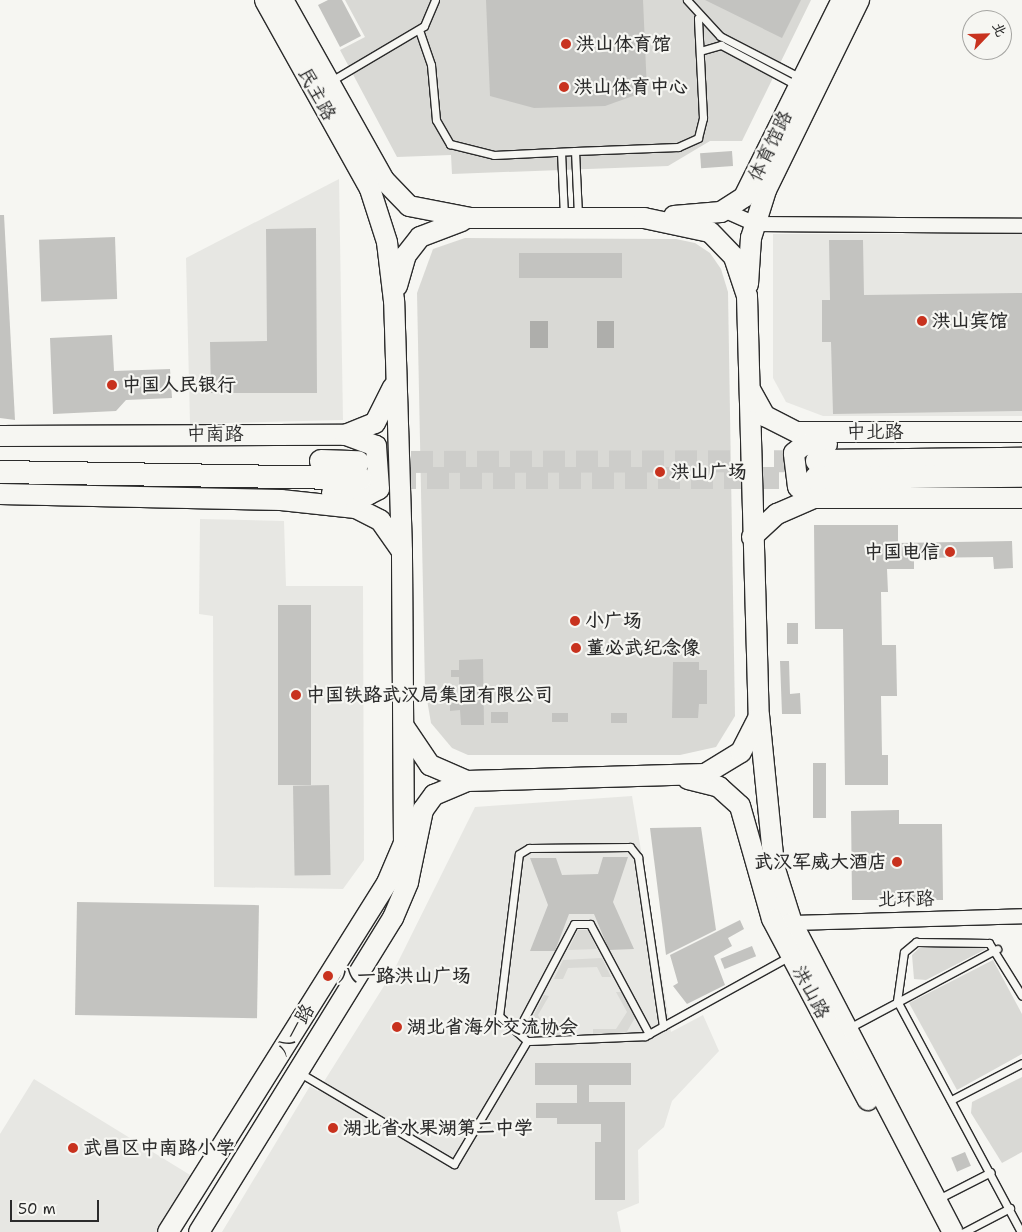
<!DOCTYPE html>
<meta charset="utf-8">
<style>
body{margin:0}
#map{position:relative;width:1022px;height:1232px;overflow:hidden;background:#f6f6f2;font-family:"Shantell Sans","LXGW WenKai TC",sans-serif}
div>[style]{position:absolute}
.built>*{inset:0;background:#e7e7e3}
.green>*{inset:0;background:#d9d9d5}
.water>*{inset:0;background:#aeaeab;transform-origin:0 0}
.building>*{inset:0;background:#c3c3c0;transform-origin:0 0}
.primary-tunnel>*{height:22px;margin-top:-11px;transform-origin:0;background:repeating-linear-gradient(90deg,#cdcdca 0 22px,transparent 0 33px)}
.roads{filter:drop-shadow(1px 0 #2b2b2b) drop-shadow(-1px 0 #2b2b2b) drop-shadow(0 1px #2b2b2b) drop-shadow(0 -1px #2b2b2b)}
.lane>*{height:7px;margin:-3.5px;padding:0 3.5px;transform-origin:3.5px;border-radius:3.5px;background:#f6f6f2}
.street>*{height:14px;margin:-7px;padding:0 7px;transform-origin:7px;border-radius:7px;background:#f6f6f2}
.secondary>*{height:20px;margin:-10px;padding:0 10px;transform-origin:10px;border-radius:10px;background:#f6f6f2}
.primary>*{height:22px;margin:-11px;padding:0 11px;transform-origin:11px;border-radius:11px;background:#f6f6f2}
.dots>*{width:14px;height:14px;translate:-50% -50%;box-sizing:border-box;border:2px solid #f6f6f2;border-radius:50%}
span{translate:-50% -50%;white-space:nowrap;text-align:center;line-height:1.15;-webkit-text-stroke:4.5px #f6f6f2;paint-order:stroke}
.poi-label{font-size:19px;color:#2b2b2b;font-weight:700}
.left{translate:0 -50%;text-align:left}
.right{translate:-100% -50%;text-align:right}
.street-label{font-size:19px;color:#2b2b2b}
.north{position:absolute;left:962px;top:10px;width:50px;height:50px;box-sizing:border-box;background:#f6f6f2;border:1px solid #a5a5a2;border-radius:50%;rotate:66deg;font-size:14px;font-weight:700;line-height:20px;text-align:center;color:#2b2b2b}
.north::after{content:'';display:block;margin:auto;width:18px;height:22px;background:#c8321e;clip-path:polygon(50% 0,100% 100%,50% 72%,0 100%)}
.scale{position:absolute;left:10px;top:1200px;width:89px;height:22px;box-sizing:border-box;border:2px solid #2b2b2b;border-top:0;padding-left:6px;font-size:15px;line-height:18px;white-space:nowrap;color:#2b2b2b;-webkit-text-stroke:4px #f6f6f2;paint-order:stroke}
</style>
<div id="map">
<div class="built">
<i style="clip-path:polygon(339px 179px,343px 420px,190px 424px,186px 258px)"></i>
<i style="clip-path:polygon(773px 234px,1022px 234px,1022px 416px,823px 416px,786px 402px,773px 378px)"></i>
<i style="clip-path:polygon(200px 519px,284px 521px,286px 586px,363px 586px,364px 860px,343px 889px,214px 887px,213px 616px,199px 614px)"></i>
<i style="clip-path:polygon(632px 796px,671px 1032px,703px 1015px,719px 1051px,672px 1101px,664px 1127px,638px 1150px,639px 1203px,617px 1212px,621px 1232px,222px 1232px,310px 1086px,318px 1091px,394px 970px,475px 807px)"></i>
<i style="clip-path:polygon(34px 1079px,195px 1178px,162px 1232px,0 1232px,0 1134px)"></i>
</div>
<div class="green">
<i style="clip-path:polygon(345px 0,811px 0,742px 141px,710px 141px,668px 166px,452px 174px,451px 155px,397px 157px,340px 50px,365px 37px)"></i>
<i style="clip-path:polygon(465px 238px,676px 239px,695px 243px,710px 253px,721px 269px,728px 292px,735px 716px,716px 747px,680px 755px,468px 755px,452px 748px,431px 723px,425px 688px,417px 293px,433px 249px)"></i>
<i style="clip-path:polygon(578px 930px,588px 930px,597px 949px,568px 950px)"></i>
<i style="clip-path:polygon(981px 945px,986px 949px,926px 980px,914px 979px,912px 955px,919px 948px)"></i>
<i style="clip-path:polygon(602px 958px,611px 977px,602px 977px,597px 967px,568px 968px,563px 979px,554px 979px,563px 960px)"></i>
<i style="clip-path:polygon(993px 960px,1022px 1014px,1022px 1054px,957px 1090px,909px 1003px)"></i>
<i style="clip-path:polygon(616px 992px,622px 992px,636px 1016px,625px 1035px,593px 1035px,593px 1029px,616px 1029px,627px 1012px)"></i>
<i style="clip-path:polygon(544px 995px,549px 996px,538px 1015px,546px 1030px,574px 1029px,574px 1035px,540px 1036px,529px 1025px)"></i>
<i style="clip-path:polygon(1022px 1077px,1022px 1152px,1002px 1163px,971px 1113px,972px 1102px)"></i>
</div>
<div class="water">
<i style="left:548px;top:321px;width:27px;height:18px;rotate:90deg"></i>
<i style="left:597px;top:321px;width:17px;height:27px"></i>
</div>
<div class="building">
<i style="clip-path:polygon(328px 0,342px 0,361px 36px,340px 47px,318px 5px)"></i>
<i style="clip-path:polygon(486px 0,643px 0,647px 91px,605px 106px,534px 108px,490px 96px)"></i>
<i style="clip-path:polygon(705px 0,801px 0,782px 38px)"></i>
<i style="left:732px;top:151px;width:15px;height:32px;rotate:86deg"></i>
<i style="clip-path:polygon(0 215px,4px 215px,15px 420px,0 418px)"></i>
<i style="clip-path:polygon(316px 228px,317px 393px,211px 393px,210px 342px,267px 341px,266px 229px)"></i>
<i style="left:115px;top:237px;width:62px;height:76px;rotate:88deg"></i>
<i style="clip-path:polygon(829px 240px,863px 240px,864px 295px,1022px 293px,1022px 411px,833px 414px,831px 342px,822px 342px,822px 300px,830px 300px)"></i>
<i style="left:519px;top:253px;width:103px;height:25px"></i>
<i style="clip-path:polygon(112px 335px,114px 371px,170px 369px,172px 398px,126px 400px,116px 411px,53px 414px,50px 338px)"></i>
<i style="clip-path:polygon(814px 525px,898px 525px,898px 543px,1012px 541px,1013px 568px,994px 569px,993px 557px,914px 558px,914px 569px,887px 569px,888px 592px,881px 592px,882px 645px,896px 645px,897px 696px,881px 696px,882px 755px,888px 755px,888px 785px,845px 785px,843px 629px,815px 629px)"></i>
<i style="left:278px;top:605px;width:33px;height:180px"></i>
<i style="left:787px;top:623px;width:11px;height:21px"></i>
<i style="clip-path:polygon(483px 659px,484px 725px,461px 725px,460px 710px,450px 711px,450px 694px,459px 694px,459px 677px,451px 677px,451px 670px,459px 670px,459px 660px)"></i>
<i style="clip-path:polygon(780px 661px,789px 661px,790px 694px,800px 693px,801px 714px,782px 714px)"></i>
<i style="clip-path:polygon(673px 662px,699px 662px,699px 670px,707px 670px,707px 704px,699px 704px,698px 718px,672px 718px)"></i>
<i style="left:491px;top:712px;width:17px;height:11px"></i>
<i style="left:552px;top:713px;width:16px;height:9px"></i>
<i style="left:611px;top:713px;width:16px;height:10px"></i>
<i style="left:813px;top:763px;width:13px;height:55px"></i>
<i style="left:329px;top:785px;width:90px;height:36px;rotate:89deg"></i>
<i style="clip-path:polygon(899px 810px,899px 824px,942px 824px,943px 900px,852px 900px,851px 811px)"></i>
<i style="clip-path:polygon(701px 827px,716px 930px,666px 955px,650px 828px)"></i>
<i style="clip-path:polygon(603px 857px,628px 857px,613px 902px,634px 949px,609px 950px,594px 914px,569px 914px,555px 951px,530px 951px,548px 905px,530px 858px,556px 858px,562px 875px,598px 874px)"></i>
<i style="left:77px;top:902px;width:182px;height:113px;rotate:1deg"></i>
<i style="clip-path:polygon(740px 920px,744px 929px,728px 938px,732px 946px,714px 956px,725px 985px,687px 1004px,673px 986px,678px 983px,670px 955px)"></i>
<i style="left:752px;top:946px;width:11px;height:34px;rotate:68deg"></i>
<i style="clip-path:polygon(535px 1063px,631px 1063px,631px 1085px,589px 1085px,589px 1102px,625px 1102px,625px 1200px,595px 1200px,595px 1142px,601px 1142px,601px 1124px,557px 1124px,557px 1118px,536px 1118px,536px 1103px,577px 1103px,577px 1085px,535px 1085px)"></i>
<i style="left:965px;top:1152px;width:15px;height:15px;rotate:67deg"></i>
</div>
<div class="primary-tunnel">
<i style="left:378px;top:462px;width:438px;rotate:-0.1deg"></i>
<i style="left:361px;top:478px;width:455px"></i>
</div>
<div class="roads">
<div class="lane">
<i style="left:687px;top:0;width:49px;rotate:47.5deg"></i>
<i style="left:720px;top:36px;width:91px;rotate:27.4deg"></i>
<i style="left:419px;top:30px;width:37px;rotate:71deg"></i>
<i style="left:431px;top:65px;width:55px;rotate:84.8deg"></i>
<i style="left:436px;top:120px;width:28px;rotate:60deg"></i>
<i style="left:450px;top:144px;width:45px;rotate:14deg"></i>
<i style="left:494px;top:155px;width:81px;rotate:-2.8deg"></i>
<i style="left:575px;top:151px;width:103px;rotate:-2.2deg"></i>
<i style="left:678px;top:147px;width:22px;rotate:-24deg"></i>
<i style="left:698px;top:138px;width:21px;rotate:-76deg"></i>
<i style="left:703px;top:118px;width:100px;rotate:-92.9deg"></i>
<i style="left:700px;top:51px;width:22px;rotate:-16deg"></i>
<i style="left:721px;top:45px;width:87px;rotate:28deg"></i>
<i style="left:331px;top:81px;width:108px;rotate:-30.6deg"></i>
<i style="left:424px;top:26px;width:28px;rotate:-67deg"></i>
<i style="left:575px;top:151px;width:64px;rotate:87.3deg"></i>
<i style="left:561px;top:152px;width:64px;rotate:87.3deg"></i>
<i style="left:849px;top:1028px;width:168px;rotate:-28.1deg"></i>
<i style="left:517px;top:1032px;width:122px;rotate:-62.2deg"></i>
<i style="left:574px;top:924px;width:16px"></i>
<i style="left:590px;top:924px;width:125px;rotate:61.8deg"></i>
<i style="left:527px;top:1041px;width:38px;rotate:-138deg"></i>
<i style="left:499px;top:1016px;width:163px;rotate:-83deg"></i>
<i style="left:519px;top:854px;width:12px;rotate:-31deg"></i>
<i style="left:529px;top:848px;width:101px;rotate:-0.6deg"></i>
<i style="left:630px;top:847px;width:13px;rotate:51deg"></i>
<i style="left:638px;top:857px;width:171px;rotate:81.6deg"></i>
<i style="left:300px;top:1073px;width:179px;rotate:30.6deg"></i>
<i style="left:454px;top:1164px;width:143px;rotate:-59.3deg"></i>
<i style="left:527px;top:1041px;width:118px;rotate:-2.4deg"></i>
<i style="left:645px;top:1036px;width:166px;rotate:-28.9deg"></i>
<i style="left:951px;top:1100px;width:80px;rotate:-27.5deg"></i>
<i style="left:938px;top:1199px;width:59px;rotate:-27deg"></i>
<i style="left:964px;top:1232px;width:52px;rotate:-27.6deg"></i>
<i style="left:1021px;top:1232px;width:262px;rotate:-118.2deg"></i>
<i style="left:897px;top:1001px;width:49px;rotate:-81.9deg"></i>
<i style="left:904px;top:952px;width:16px;rotate:-40deg"></i>
<i style="left:916px;top:942px;width:73px;rotate:0.8deg"></i>
<i style="left:989px;top:943px;width:62px;rotate:58.1deg"></i>
</div>
<div class="street">
<i style="left:726px;top:211px;width:32px;rotate:24deg"></i>
<i style="left:755px;top:224px;width:267px;rotate:0.4deg"></i>
<i style="left:792px;top:923px;width:230px;rotate:-1.7deg"></i>
</div>
<div class="secondary">
<i style="left:283px;top:0;width:206px;rotate:60.7deg"></i>
<i style="left:384px;top:180px;width:36px;rotate:46deg"></i>
<i style="left:409px;top:206px;width:63px;rotate:11deg"></i>
<i style="left:471px;top:218px;width:173px"></i>
<i style="left:644px;top:218px;width:67px;rotate:12deg"></i>
<i style="left:710px;top:232px;width:35px;rotate:46deg"></i>
<i style="left:734px;top:257px;width:41px;rotate:71.6deg"></i>
<i style="left:747px;top:296px;width:419px;rotate:88.4deg"></i>
<i style="left:759px;top:715px;width:152px;rotate:84.3deg"></i>
<i style="left:774px;top:866px;width:60px;rotate:72.5deg"></i>
<i style="left:792px;top:923px;width:348px;rotate:62.5deg"></i>
<i style="left:674px;top:216px;width:47px;rotate:-4.9deg"></i>
<i style="left:721px;top:212px;width:27px;rotate:-33deg"></i>
<i style="left:744px;top:197px;width:220px;rotate:-63.6deg"></i>
<i style="left:748px;top:284px;width:46px;rotate:-86.3deg"></i>
<i style="left:751px;top:238px;width:50px;rotate:-72.6deg"></i>
<i style="left:766px;top:190px;width:212px;rotate:-63.9deg"></i>
<i style="left:397px;top:286px;width:32px;rotate:-74deg"></i>
<i style="left:406px;top:255px;width:23px;rotate:-52deg"></i>
<i style="left:420px;top:237px;width:45px;rotate:-20.9deg"></i>
<i style="left:751px;top:391px;width:29px;rotate:61deg"></i>
<i style="left:765px;top:416px;width:36px;rotate:27deg"></i>
<i style="left:797px;top:432px;width:225px"></i>
<i style="left:0;top:436px;width:345px;rotate:-0.2deg"></i>
<i style="left:345px;top:435px;width:32px;rotate:-22deg"></i>
<i style="left:375px;top:423px;width:40px;rotate:-63.4deg"></i>
<i style="left:332px;top:493px;width:37px;rotate:2deg"></i>
<i style="left:369px;top:494px;width:11px;rotate:-27deg"></i>
<i style="left:379px;top:489px;width:43px;rotate:-94deg"></i>
<i style="left:376px;top:446px;width:33px;rotate:-160deg"></i>
<i style="left:0;top:494px;width:281px;rotate:1.2deg"></i>
<i style="left:281px;top:500px;width:75px;rotate:6.1deg"></i>
<i style="left:356px;top:508px;width:27px;rotate:27deg"></i>
<i style="left:380px;top:520px;width:37px;rotate:55deg"></i>
<i style="left:814px;top:498px;width:19px;rotate:-145deg"></i>
<i style="left:798px;top:487px;width:34px;rotate:-97deg"></i>
<i style="left:794px;top:453px;width:13px;rotate:-39deg"></i>
<i style="left:804px;top:445px;width:23px;rotate:-2deg"></i>
<i style="left:752px;top:537px;width:34px;rotate:-43deg"></i>
<i style="left:777px;top:514px;width:40px;rotate:-23.4deg"></i>
<i style="left:814px;top:498px;width:208px"></i>
<i style="left:405px;top:728px;width:45px;rotate:56deg"></i>
<i style="left:430px;top:765px;width:40px;rotate:23.4deg"></i>
<i style="left:688px;top:779px;width:32px;rotate:14deg"></i>
<i style="left:719px;top:787px;width:28px;rotate:42deg"></i>
<i style="left:740px;top:806px;width:117px;rotate:74.2deg"></i>
<i style="left:772px;top:919px;width:205px;rotate:62.1deg"></i>
<i style="left:168px;top:1232px;width:412px;rotate:-57.9deg"></i>
<i style="left:387px;top:883px;width:43px;rotate:-67deg"></i>
<i style="left:404px;top:843px;width:292px;rotate:-90.4deg"></i>
<i style="left:402px;top:551px;width:250px;rotate:-91.8deg"></i>
<i style="left:394px;top:301px;width:59px;rotate:-96.8deg"></i>
<i style="left:387px;top:242px;width:56px;rotate:-107.8deg"></i>
<i style="left:370px;top:189px;width:216px;rotate:-119.1deg"></i>
<i style="left:199px;top:1232px;width:369px;rotate:-58.3deg"></i>
<i style="left:393px;top:918px;width:39px;rotate:-67deg"></i>
<i style="left:408px;top:882px;width:74px;rotate:-78.2deg"></i>
<i style="left:423px;top:810px;width:19px;rotate:-54deg"></i>
<i style="left:434px;top:795px;width:36px;rotate:-23deg"></i>
<i style="left:467px;top:781px;width:238px;rotate:-1.7deg"></i>
<i style="left:705px;top:774px;width:42px;rotate:-31.4deg"></i>
<i style="left:741px;top:752px;width:37px;rotate:-63deg"></i>
</div>
<div class="primary">
<i style="left:321px;top:461px;width:37px;rotate:2deg"></i>
<i style="left:817px;top:461px;width:205px;rotate:-0.6deg"></i>
<i style="left:0;top:472px;width:361px;rotate:1deg"></i>
<i style="left:816px;top:478px;width:206px;rotate:-0.6deg"></i>
</div>
</div>
<div class="dots">
<i style="left:566px;top:44px;background:#c8321e"></i>
<i style="left:564px;top:87px;background:#c8321e"></i>
<i style="left:922px;top:321px;background:#c8321e"></i>
<i style="left:112px;top:385px;background:#c8321e"></i>
<i style="left:660px;top:472px;background:#c8321e"></i>
<i style="left:950px;top:552px;background:#c8321e"></i>
<i style="left:575px;top:621px;background:#c8321e"></i>
<i style="left:576px;top:648px;background:#c8321e"></i>
<i style="left:296px;top:695px;background:#c8321e"></i>
<i style="left:897px;top:862px;background:#c8321e"></i>
<i style="left:328px;top:976px;background:#c8321e"></i>
<i style="left:397px;top:1027px;background:#c8321e"></i>
<i style="left:333px;top:1128px;background:#c8321e"></i>
<i style="left:73px;top:1148px;background:#c8321e"></i>
</div>
<div class="poi-label">
<span class="left" style="left:576px;top:44px">洪山体育馆</span>
<span class="left" style="left:574px;top:87px">洪山体育中心</span>
<span class="left" style="left:932px;top:321px">洪山宾馆</span>
<span class="left" style="left:122px;top:385px">中国人民银行</span>
<span class="left" style="left:671px;top:472px">洪山广场</span>
<span class="right" style="left:940px;top:552px">中国电信</span>
<span class="left" style="left:585px;top:621px">小广场</span>
<span class="left" style="left:586px;top:648px">董必武纪念像</span>
<span class="left" style="left:306px;top:695px">中国铁路武汉局集团有限公司</span>
<span class="right" style="left:887px;top:862px">武汉军威大酒店</span>
<span class="left" style="left:338px;top:976px">八一路洪山广场</span>
<span class="left" style="left:407px;top:1027px">湖北省海外交流协会</span>
<span class="left" style="left:343px;top:1128px">湖北省水果湖第二中学</span>
<span class="left" style="left:83px;top:1148px">武昌区中南路小学</span>
</div>
<div class="street-label">
<span style="left:317px;top:94px;rotate:61deg">民主路</span>
<span style="left:770px;top:146px;rotate:-64deg">体育馆路</span>
<span style="left:875px;top:432px">中北路</span>
<span style="left:215px;top:434px">中南路</span>
<span style="left:906px;top:899px;rotate:-1deg">北环路</span>
<span style="left:811px;top:992px;rotate:62deg">洪山路</span>
<span style="left:295px;top:1030px;rotate:-59deg">八一路</span>
</div>
<div class="north">北</div>
<div class="scale">50 m</div>
</div>
